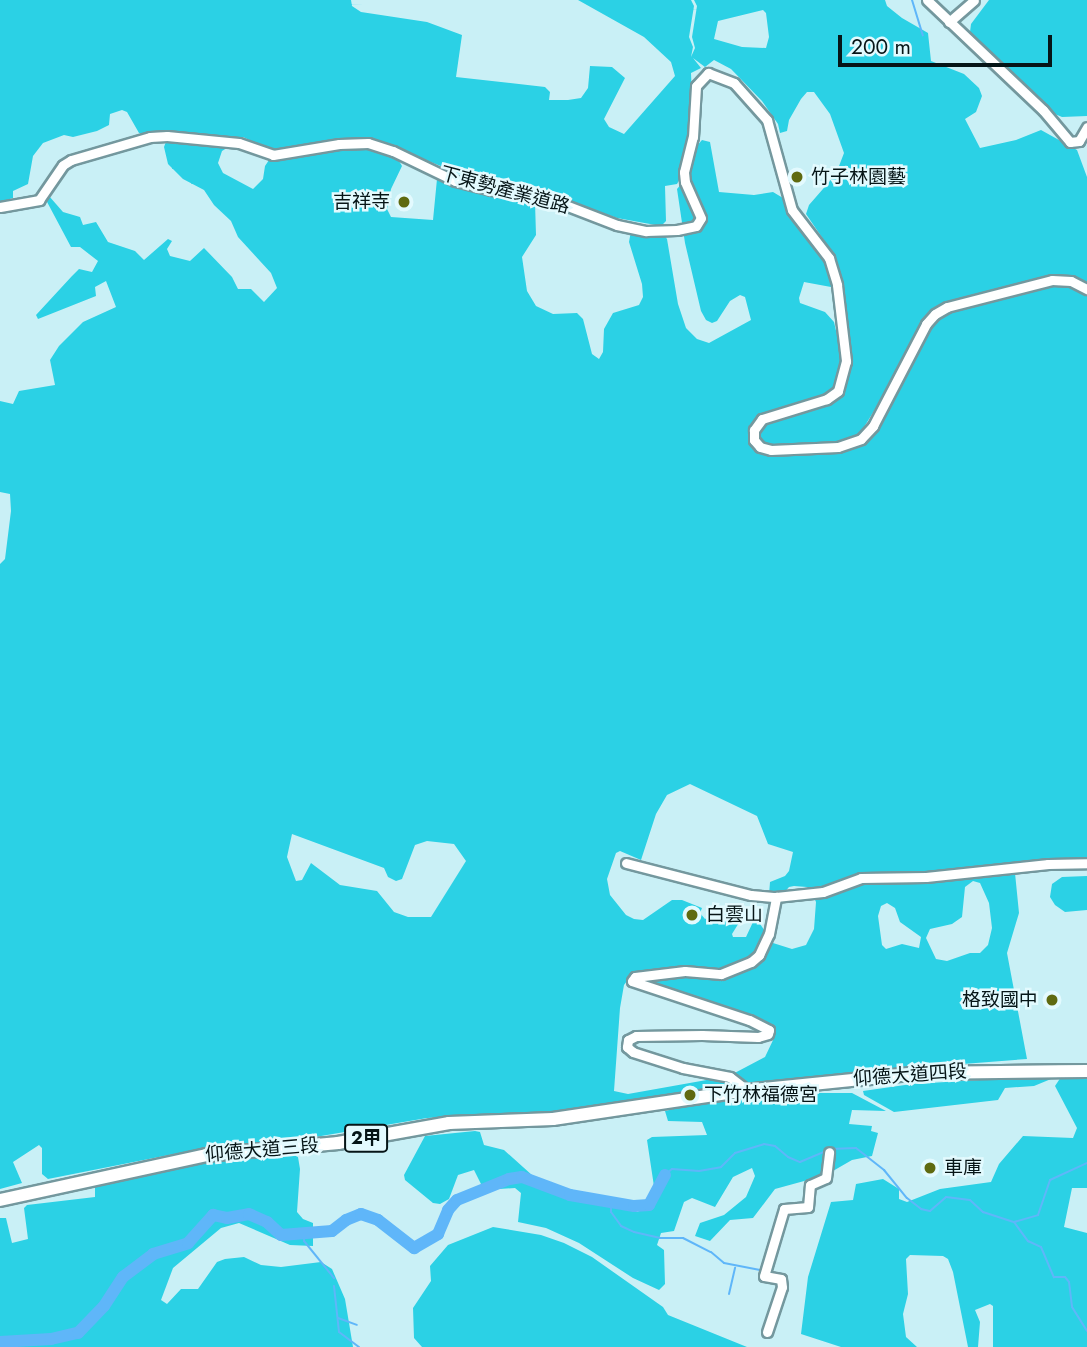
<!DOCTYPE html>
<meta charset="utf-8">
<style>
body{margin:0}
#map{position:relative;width:1087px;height:1347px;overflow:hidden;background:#c9f0f6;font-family:Jost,"Noto Sans TC",sans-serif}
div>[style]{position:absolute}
.green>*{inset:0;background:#2bd1e5}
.stream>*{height:2px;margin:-1px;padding:0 1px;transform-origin:1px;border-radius:1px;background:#5fb6f9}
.river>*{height:12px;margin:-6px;padding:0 6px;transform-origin:6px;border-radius:6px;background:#5fb6f9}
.roads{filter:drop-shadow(2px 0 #74989e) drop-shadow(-2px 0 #74989e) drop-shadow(0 2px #74989e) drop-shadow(0 -2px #74989e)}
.minor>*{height:9px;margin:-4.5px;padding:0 4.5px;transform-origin:4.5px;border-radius:4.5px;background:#fff}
.major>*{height:12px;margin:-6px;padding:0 6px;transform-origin:6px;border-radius:6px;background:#fff}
.dots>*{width:19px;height:19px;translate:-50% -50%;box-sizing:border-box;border:4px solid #e3fafe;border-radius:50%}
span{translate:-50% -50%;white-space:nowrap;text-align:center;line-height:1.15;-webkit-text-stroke:5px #e3fafe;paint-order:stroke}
.shield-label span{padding:2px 5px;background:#e3fafe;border:2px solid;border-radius:5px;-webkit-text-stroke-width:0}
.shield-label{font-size:18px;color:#061517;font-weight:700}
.poi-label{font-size:19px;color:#061517}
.left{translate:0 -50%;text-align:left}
.right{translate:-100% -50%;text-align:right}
.street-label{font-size:19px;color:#061517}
.scale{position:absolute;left:838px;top:35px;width:214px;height:32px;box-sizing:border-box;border:4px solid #061517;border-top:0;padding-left:9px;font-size:21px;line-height:24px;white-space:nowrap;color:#061517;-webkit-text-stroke:5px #e3fafe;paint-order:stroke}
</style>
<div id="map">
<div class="green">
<i style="clip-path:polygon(evenodd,0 0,351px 0,352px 6px,361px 12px,427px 22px,462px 35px,456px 77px,545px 87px,550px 92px,549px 100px,568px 100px,581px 98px,588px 88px,590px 66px,612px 67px,625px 78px,604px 119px,609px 127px,624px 134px,675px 76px,671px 62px,644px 37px,578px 0,691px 0,694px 6px,689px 37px,693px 47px,691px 57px,695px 48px,692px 37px,697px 6px,694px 0,885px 0,887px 6px,902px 18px,928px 33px,931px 61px,964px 74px,979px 88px,982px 96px,976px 112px,965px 119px,980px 148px,1016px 140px,1041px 130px,1077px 150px,1087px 177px,1087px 286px,1072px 278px,935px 311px,858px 437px,849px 442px,765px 447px,756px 439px,759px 424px,831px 403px,840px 396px,849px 373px,850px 356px,842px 322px,843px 282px,834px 255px,806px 214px,809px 205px,836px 174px,844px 153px,830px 114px,814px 92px,807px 92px,801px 99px,789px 120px,787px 131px,780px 133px,778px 124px,762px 101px,731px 69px,714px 60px,705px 67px,693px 58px,701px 68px,691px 73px,692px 97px,682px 175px,677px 184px,665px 186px,666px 221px,661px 226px,617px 218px,548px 193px,478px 181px,381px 142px,369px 140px,273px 151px,243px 137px,205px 139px,139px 133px,127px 112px,122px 110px,110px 114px,109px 125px,97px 131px,73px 137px,64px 135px,43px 143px,33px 156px,28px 184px,13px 191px,13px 198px,0 202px,0 0,763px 10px,766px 13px,769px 37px,766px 48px,742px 47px,714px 39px,718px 21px,763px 10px)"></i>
<i style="clip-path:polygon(989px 0,1087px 0,1087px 116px,1062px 117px,1050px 112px,970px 32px,971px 24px)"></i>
<i style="clip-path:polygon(evenodd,167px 139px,230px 146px,222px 151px,218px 163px,223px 173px,253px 189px,263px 179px,265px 166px,271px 157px,321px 149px,379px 150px,396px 156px,402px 166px,391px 189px,387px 209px,391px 217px,433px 220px,437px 179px,535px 202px,536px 235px,522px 257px,527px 291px,536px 306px,553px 314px,577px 313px,583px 319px,592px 354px,599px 359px,603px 352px,604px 329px,613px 313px,639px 305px,643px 297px,642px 284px,629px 242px,631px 231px,664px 235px,667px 239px,678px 304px,686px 328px,697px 339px,709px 343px,751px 320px,745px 297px,740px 295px,730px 301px,717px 321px,712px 323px,706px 320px,701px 311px,685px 243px,677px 189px,684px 181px,695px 148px,702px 140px,710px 142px,719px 192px,754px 195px,773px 192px,783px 198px,793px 219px,827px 260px,834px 283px,831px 287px,804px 282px,799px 298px,800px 303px,825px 312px,834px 322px,843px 361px,837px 383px,824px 397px,758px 418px,754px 446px,850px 449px,872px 431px,912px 361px,918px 343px,937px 316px,949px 309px,1051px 284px,1071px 285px,1087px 293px,1087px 867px,1015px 873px,1019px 913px,1007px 953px,1027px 1059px,846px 1073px,592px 1109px,427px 1118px,280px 1143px,199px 1149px,48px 1179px,42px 1174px,42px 1148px,39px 1145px,13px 1162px,22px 1183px,0 1189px,0 564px,5px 559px,11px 511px,10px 494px,0 492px,0 401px,13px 404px,19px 391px,55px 385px,50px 360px,59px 346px,83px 322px,116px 307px,106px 281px,95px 287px,96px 296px,38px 319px,36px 315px,72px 276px,79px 269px,92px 272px,98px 261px,80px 247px,71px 247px,46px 200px,49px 196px,63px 212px,80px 217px,83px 225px,96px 222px,108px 242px,135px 251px,144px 260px,168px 239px,172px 241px,167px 249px,170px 256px,190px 261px,204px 248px,232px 277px,238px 289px,251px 289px,264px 302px,277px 288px,271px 273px,238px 237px,231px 221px,214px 205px,204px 190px,183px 179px,168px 164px,164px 147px,167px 139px,690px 784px,757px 816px,768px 844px,793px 852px,789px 871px,785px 876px,770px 882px,769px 895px,783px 894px,789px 887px,794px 886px,807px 887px,811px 891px,816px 902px,814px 929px,806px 945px,792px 949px,773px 943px,758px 921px,753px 922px,746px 937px,733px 937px,732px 934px,745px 913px,717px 914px,705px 919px,700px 913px,702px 908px,682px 900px,672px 900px,643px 920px,634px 919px,626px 915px,610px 895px,607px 879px,616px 853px,620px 851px,641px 860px,656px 814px,667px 795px,690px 784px,167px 139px,292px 834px,384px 868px,388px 877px,396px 881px,402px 879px,415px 845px,427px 841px,454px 844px,466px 861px,431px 917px,408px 917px,394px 912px,377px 891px,340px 885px,311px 863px,302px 880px,296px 881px,287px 857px,292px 834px,167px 139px,973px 881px,980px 883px,989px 903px,992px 928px,988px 945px,980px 953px,970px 953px,947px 961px,936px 959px,926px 938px,930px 929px,952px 924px,962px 917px,965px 887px,973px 881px,167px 139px,887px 903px,895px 908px,900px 922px,921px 937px,919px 948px,902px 944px,886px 949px,882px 945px,878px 916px,881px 906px,887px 903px,167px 139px,630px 977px,759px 1019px,774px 1029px,775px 1036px,765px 1057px,729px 1076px,628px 1094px,614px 1091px,620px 1008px,624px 985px,630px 977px)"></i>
<i style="clip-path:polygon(1087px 876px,1087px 910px,1065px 912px,1055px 905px,1050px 897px,1052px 884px,1062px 877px)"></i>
<i style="clip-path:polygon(1063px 1074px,1087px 1075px,1087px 1188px,1072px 1188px,1064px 1227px,1087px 1233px,1087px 1347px,993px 1347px,993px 1306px,990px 1304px,975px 1310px,980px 1322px,978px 1347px,968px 1347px,953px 1272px,948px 1259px,943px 1256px,910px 1255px,906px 1259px,908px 1294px,903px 1314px,906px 1337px,917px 1347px,841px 1347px,801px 1334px,808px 1277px,831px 1202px,853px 1200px,856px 1184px,883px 1179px,899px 1189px,899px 1199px,907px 1202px,940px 1189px,991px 1182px,999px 1164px,1023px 1136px,1073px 1138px,1077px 1128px,1055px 1086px)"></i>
<i style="clip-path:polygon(1049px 1076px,1051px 1079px,1034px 1086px,1005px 1088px,998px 1100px,894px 1112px,864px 1095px,863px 1091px,912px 1084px)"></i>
<i style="clip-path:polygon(784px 1093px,852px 1093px,886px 1111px,852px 1110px,849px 1124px,872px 1126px,871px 1131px,878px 1133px,872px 1156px,852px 1160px,826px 1175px,775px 1189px,753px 1218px,730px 1220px,710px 1241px,695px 1236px,700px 1223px,724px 1215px,746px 1197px,755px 1176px,752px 1168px,733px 1177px,715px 1207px,692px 1198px,684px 1202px,674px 1231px,661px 1233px,657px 1245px,664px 1250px,665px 1284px,659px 1290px,633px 1278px,579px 1243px,546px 1228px,518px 1222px,521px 1193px,515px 1188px,484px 1190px,474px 1170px,458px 1175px,449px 1199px,440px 1204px,433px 1203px,405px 1180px,404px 1175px,425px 1136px,475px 1131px,480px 1132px,484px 1145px,504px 1150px,533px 1176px,553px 1187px,577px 1200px,637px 1212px,654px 1205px,655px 1193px,647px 1140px,652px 1137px,707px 1135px,702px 1122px,668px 1121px,665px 1111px,703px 1102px)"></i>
<i style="clip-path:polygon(257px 1154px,291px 1154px,298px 1157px,300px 1169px,297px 1212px,303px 1219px,313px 1223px,313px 1246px,290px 1245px,239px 1223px,221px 1228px,173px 1268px,161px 1300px,167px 1304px,181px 1289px,198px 1289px,217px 1262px,225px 1259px,244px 1257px,261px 1265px,281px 1267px,321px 1262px,332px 1269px,345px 1299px,353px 1347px,0 1347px,0 1218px,6px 1218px,12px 1243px,28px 1239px,24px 1208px,27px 1205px,95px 1197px,95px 1184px,195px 1163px)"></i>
<i style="clip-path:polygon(493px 1227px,541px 1235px,564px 1243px,592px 1257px,663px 1307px,668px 1315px,747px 1347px,422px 1347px,414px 1338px,413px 1308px,431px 1281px,430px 1266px,448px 1245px)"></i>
</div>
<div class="stream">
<i style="left:912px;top:0;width:37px;rotate:73deg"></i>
<i style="left:829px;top:1149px;width:27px;rotate:-2deg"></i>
<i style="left:856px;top:1148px;width:36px;rotate:38deg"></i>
<i style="left:884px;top:1170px;width:36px;rotate:51deg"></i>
<i style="left:907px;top:1198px;width:18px;rotate:38deg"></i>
<i style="left:921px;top:1209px;width:9px;rotate:13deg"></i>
<i style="left:930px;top:1211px;width:21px;rotate:-41deg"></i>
<i style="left:946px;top:1197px;width:24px;rotate:7deg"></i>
<i style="left:970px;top:1200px;width:18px;rotate:43deg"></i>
<i style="left:983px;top:1212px;width:33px;rotate:18deg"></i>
<i style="left:1014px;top:1222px;width:25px;rotate:-16deg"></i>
<i style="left:1038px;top:1215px;width:37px;rotate:-71deg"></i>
<i style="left:1050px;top:1180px;width:41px;rotate:-24.7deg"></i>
<i style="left:665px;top:1175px;width:9px;rotate:-41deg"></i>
<i style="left:672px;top:1169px;width:27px;rotate:4deg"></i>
<i style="left:699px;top:1171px;width:22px;rotate:-10deg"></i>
<i style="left:721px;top:1167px;width:20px;rotate:-45deg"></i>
<i style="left:735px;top:1153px;width:30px;rotate:-17deg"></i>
<i style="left:764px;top:1144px;width:11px;rotate:10deg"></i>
<i style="left:775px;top:1146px;width:17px;rotate:40deg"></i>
<i style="left:788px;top:1157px;width:13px;rotate:23deg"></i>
<i style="left:800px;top:1162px;width:26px;rotate:-23deg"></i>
<i style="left:611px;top:1200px;width:12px;rotate:90deg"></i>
<i style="left:611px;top:1212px;width:17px;rotate:54deg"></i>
<i style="left:621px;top:1226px;width:14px;rotate:25deg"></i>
<i style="left:634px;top:1232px;width:27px;rotate:13deg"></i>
<i style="left:660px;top:1238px;width:23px"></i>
<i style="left:683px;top:1238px;width:31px;rotate:27deg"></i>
<i style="left:711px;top:1252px;width:17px;rotate:40deg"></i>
<i style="left:724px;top:1263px;width:38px;rotate:11deg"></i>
<i style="left:1014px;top:1222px;width:24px;rotate:54deg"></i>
<i style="left:1028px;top:1241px;width:14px;rotate:25deg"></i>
<i style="left:1041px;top:1247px;width:33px;rotate:67deg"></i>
<i style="left:1054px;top:1277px;width:11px"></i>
<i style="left:1065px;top:1277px;width:6px;rotate:51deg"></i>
<i style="left:1069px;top:1282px;width:25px;rotate:83deg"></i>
<i style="left:1072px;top:1307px;width:28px;rotate:58deg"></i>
<i style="left:304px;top:1232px;width:9px;rotate:90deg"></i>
<i style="left:304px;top:1241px;width:48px;rotate:51deg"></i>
<i style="left:769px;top:1272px;width:13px;rotate:9deg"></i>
<i style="left:334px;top:1286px;width:46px;rotate:83.8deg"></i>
<i style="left:339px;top:1332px;width:25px;rotate:37deg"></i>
<i style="left:729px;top:1294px;width:27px;rotate:-77deg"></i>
<i style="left:338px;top:1318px;width:20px;rotate:20deg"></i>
</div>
<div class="river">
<i style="left:0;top:1342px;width:51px;rotate:-3.4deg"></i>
<i style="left:51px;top:1339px;width:28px;rotate:-13deg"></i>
<i style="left:78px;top:1333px;width:37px;rotate:-46deg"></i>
<i style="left:104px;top:1306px;width:35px;rotate:-57deg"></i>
<i style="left:123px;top:1277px;width:38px;rotate:-37deg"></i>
<i style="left:153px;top:1254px;width:37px;rotate:-17deg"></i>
<i style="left:188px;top:1243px;width:38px;rotate:-48deg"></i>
<i style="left:213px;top:1215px;width:14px;rotate:12deg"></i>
<i style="left:227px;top:1218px;width:22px;rotate:-10deg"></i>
<i style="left:249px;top:1214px;width:20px;rotate:24deg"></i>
<i style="left:267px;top:1222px;width:19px;rotate:43deg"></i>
<i style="left:281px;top:1235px;width:51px;rotate:-4.5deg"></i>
<i style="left:332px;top:1231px;width:18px;rotate:-38deg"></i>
<i style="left:346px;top:1220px;width:16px;rotate:-22deg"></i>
<i style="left:361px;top:1214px;width:18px;rotate:19deg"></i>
<i style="left:378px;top:1220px;width:46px;rotate:37.9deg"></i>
<i style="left:414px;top:1248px;width:28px;rotate:-30deg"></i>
<i style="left:438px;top:1234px;width:26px;rotate:-67deg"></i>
<i style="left:448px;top:1210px;width:13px;rotate:-48deg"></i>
<i style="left:457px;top:1200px;width:56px;rotate:-22deg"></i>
<i style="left:509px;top:1179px;width:13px;rotate:-9deg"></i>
<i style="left:522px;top:1177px;width:51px;rotate:20.6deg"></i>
<i style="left:570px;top:1195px;width:65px;rotate:9.8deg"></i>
<i style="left:634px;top:1206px;width:15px;rotate:-4deg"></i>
<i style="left:649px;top:1205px;width:34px;rotate:-62deg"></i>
</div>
<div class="roads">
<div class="minor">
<i style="left:927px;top:0;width:160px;rotate:43.5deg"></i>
<i style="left:1043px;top:110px;width:42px;rotate:49.8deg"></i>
<i style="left:1070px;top:142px;width:9px;rotate:-6deg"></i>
<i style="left:1079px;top:141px;width:16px;rotate:-60deg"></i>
<i style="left:949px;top:22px;width:33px;rotate:-41deg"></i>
<i style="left:0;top:207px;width:40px;rotate:-10deg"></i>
<i style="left:39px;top:200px;width:42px;rotate:-55.6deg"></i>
<i style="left:63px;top:165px;width:9px;rotate:-32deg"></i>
<i style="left:71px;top:160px;width:82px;rotate:-16.2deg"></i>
<i style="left:150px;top:137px;width:17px;rotate:-3deg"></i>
<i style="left:167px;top:136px;width:72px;rotate:5.6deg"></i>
<i style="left:239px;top:143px;width:36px;rotate:19deg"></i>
<i style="left:273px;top:155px;width:67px;rotate:-9.5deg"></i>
<i style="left:339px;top:144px;width:29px;rotate:-2deg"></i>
<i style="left:368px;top:143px;width:26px;rotate:18deg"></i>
<i style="left:393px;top:151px;width:69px;rotate:25.8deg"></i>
<i style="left:455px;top:181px;width:37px;rotate:14deg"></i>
<i style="left:491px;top:190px;width:57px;rotate:8.1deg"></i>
<i style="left:547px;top:198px;width:75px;rotate:21.1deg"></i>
<i style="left:617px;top:225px;width:30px;rotate:12deg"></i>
<i style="left:646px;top:231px;width:31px;rotate:-2deg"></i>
<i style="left:677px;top:230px;width:19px;rotate:-12deg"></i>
<i style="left:696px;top:226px;width:9px;rotate:-58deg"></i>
<i style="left:701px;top:218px;width:39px;rotate:-114deg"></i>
<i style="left:685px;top:182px;width:10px;rotate:-96deg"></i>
<i style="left:684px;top:172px;width:36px;rotate:-76deg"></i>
<i style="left:693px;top:137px;width:51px;rotate:-86.6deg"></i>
<i style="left:696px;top:86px;width:18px;rotate:-47deg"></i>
<i style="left:708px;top:73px;width:28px;rotate:21deg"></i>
<i style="left:734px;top:83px;width:50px;rotate:48.3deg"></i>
<i style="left:767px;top:120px;width:93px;rotate:74.5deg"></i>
<i style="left:792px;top:210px;width:61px;rotate:52.4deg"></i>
<i style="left:829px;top:258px;width:28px;rotate:73deg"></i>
<i style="left:837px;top:285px;width:77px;rotate:83.2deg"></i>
<i style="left:846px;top:361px;width:31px;rotate:105deg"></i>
<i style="left:838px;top:391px;width:14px;rotate:144deg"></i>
<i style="left:827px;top:399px;width:68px;rotate:162.9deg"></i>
<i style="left:762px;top:419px;width:14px;rotate:126deg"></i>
<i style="left:754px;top:430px;width:10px;rotate:90deg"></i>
<i style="left:754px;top:440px;width:9px;rotate:49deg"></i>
<i style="left:760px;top:447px;width:11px;rotate:15deg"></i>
<i style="left:771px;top:450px;width:67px;rotate:-2.6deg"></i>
<i style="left:838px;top:447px;width:24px;rotate:-19deg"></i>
<i style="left:861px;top:439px;width:18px;rotate:-47deg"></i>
<i style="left:873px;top:426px;width:115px;rotate:-62.5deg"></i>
<i style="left:926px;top:324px;width:13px;rotate:-48deg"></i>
<i style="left:935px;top:314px;width:14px;rotate:-30deg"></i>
<i style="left:947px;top:307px;width:108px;rotate:-14.4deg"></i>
<i style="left:1052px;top:280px;width:19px;rotate:3deg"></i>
<i style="left:1071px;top:281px;width:18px;rotate:27deg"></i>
<i style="left:626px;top:863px;width:129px;rotate:14.4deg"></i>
<i style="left:751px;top:895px;width:25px;rotate:5deg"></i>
<i style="left:776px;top:897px;width:47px;rotate:-6.1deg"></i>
<i style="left:823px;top:892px;width:40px;rotate:-20.2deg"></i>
<i style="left:861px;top:878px;width:65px;rotate:-0.9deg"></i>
<i style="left:926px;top:877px;width:123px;rotate:-6.1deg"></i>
<i style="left:1048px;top:864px;width:39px;rotate:-1deg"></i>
<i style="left:747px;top:1090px;width:21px;rotate:-143deg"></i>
<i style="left:730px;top:1077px;width:48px;rotate:-169.2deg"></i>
<i style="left:683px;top:1068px;width:52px;rotate:-162.3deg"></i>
<i style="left:633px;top:1052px;width:8px;rotate:-140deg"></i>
<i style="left:627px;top:1047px;width:7px;rotate:-82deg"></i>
<i style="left:628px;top:1040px;width:9px;rotate:-27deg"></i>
<i style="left:636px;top:1036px;width:66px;rotate:-0.9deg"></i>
<i style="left:702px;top:1035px;width:56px;rotate:2deg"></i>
<i style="left:758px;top:1037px;width:10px;rotate:-17deg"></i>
<i style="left:768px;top:1034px;width:4px;rotate:-76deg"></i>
<i style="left:769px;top:1030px;width:22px;rotate:-153deg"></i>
<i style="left:749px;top:1020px;width:123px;rotate:-161.6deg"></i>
<i style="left:632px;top:981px;width:5px;rotate:-53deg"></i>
<i style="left:635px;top:977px;width:50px;rotate:-6.8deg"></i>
<i style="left:685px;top:971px;width:36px;rotate:5deg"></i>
<i style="left:721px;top:974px;width:32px;rotate:-22deg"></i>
<i style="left:751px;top:962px;width:11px;rotate:-41deg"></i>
<i style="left:759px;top:955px;width:23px;rotate:-65deg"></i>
<i style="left:769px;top:934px;width:38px;rotate:-79deg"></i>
<i style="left:767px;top:1332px;width:47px;rotate:-71.6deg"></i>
<i style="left:782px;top:1287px;width:8px;rotate:-97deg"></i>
<i style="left:781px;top:1279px;width:17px;rotate:-170deg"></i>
<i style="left:764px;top:1276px;width:70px;rotate:-73.4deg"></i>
<i style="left:784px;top:1209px;width:24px;rotate:-5deg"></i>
<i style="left:808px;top:1207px;width:22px;rotate:-85deg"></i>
<i style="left:810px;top:1185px;width:17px;rotate:-24deg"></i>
<i style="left:826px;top:1178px;width:26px;rotate:-83deg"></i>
</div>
<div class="major">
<i style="left:0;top:1200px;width:211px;rotate:-12.3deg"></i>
<i style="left:206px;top:1155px;width:133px;rotate:-5.2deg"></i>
<i style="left:338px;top:1143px;width:113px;rotate:-10.2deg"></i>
<i style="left:449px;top:1123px;width:104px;rotate:-2.2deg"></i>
<i style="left:553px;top:1119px;width:183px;rotate:-8.5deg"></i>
<i style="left:734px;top:1092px;width:189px;rotate:-5.8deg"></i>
<i style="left:922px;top:1073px;width:165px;rotate:-0.7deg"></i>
</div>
</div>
<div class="dots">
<i style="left:797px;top:177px;background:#5f6a10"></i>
<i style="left:404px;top:202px;background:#5f6a10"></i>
<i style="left:692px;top:915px;background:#5f6a10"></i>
<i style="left:1052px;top:1000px;background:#5f6a10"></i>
<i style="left:690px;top:1095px;background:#5f6a10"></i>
<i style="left:930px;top:1168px;background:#5f6a10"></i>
</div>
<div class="shield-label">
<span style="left:366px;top:1138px">2甲</span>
</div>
<div class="poi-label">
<span class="left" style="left:811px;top:177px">竹子林園藝</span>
<span class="right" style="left:390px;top:202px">吉祥寺</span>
<span class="left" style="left:706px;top:915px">白雲山</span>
<span class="right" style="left:1038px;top:1000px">格致國中</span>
<span class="left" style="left:704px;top:1095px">下竹林福德宮</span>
<span class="left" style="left:944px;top:1168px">車庫</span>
</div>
<div class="street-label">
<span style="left:505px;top:190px;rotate:15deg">下東勢產業道路</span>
<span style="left:910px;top:1075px;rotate:-4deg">仰德大道四段</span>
<span style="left:262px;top:1150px;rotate:-5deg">仰德大道三段</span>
</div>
<div class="scale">200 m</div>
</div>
